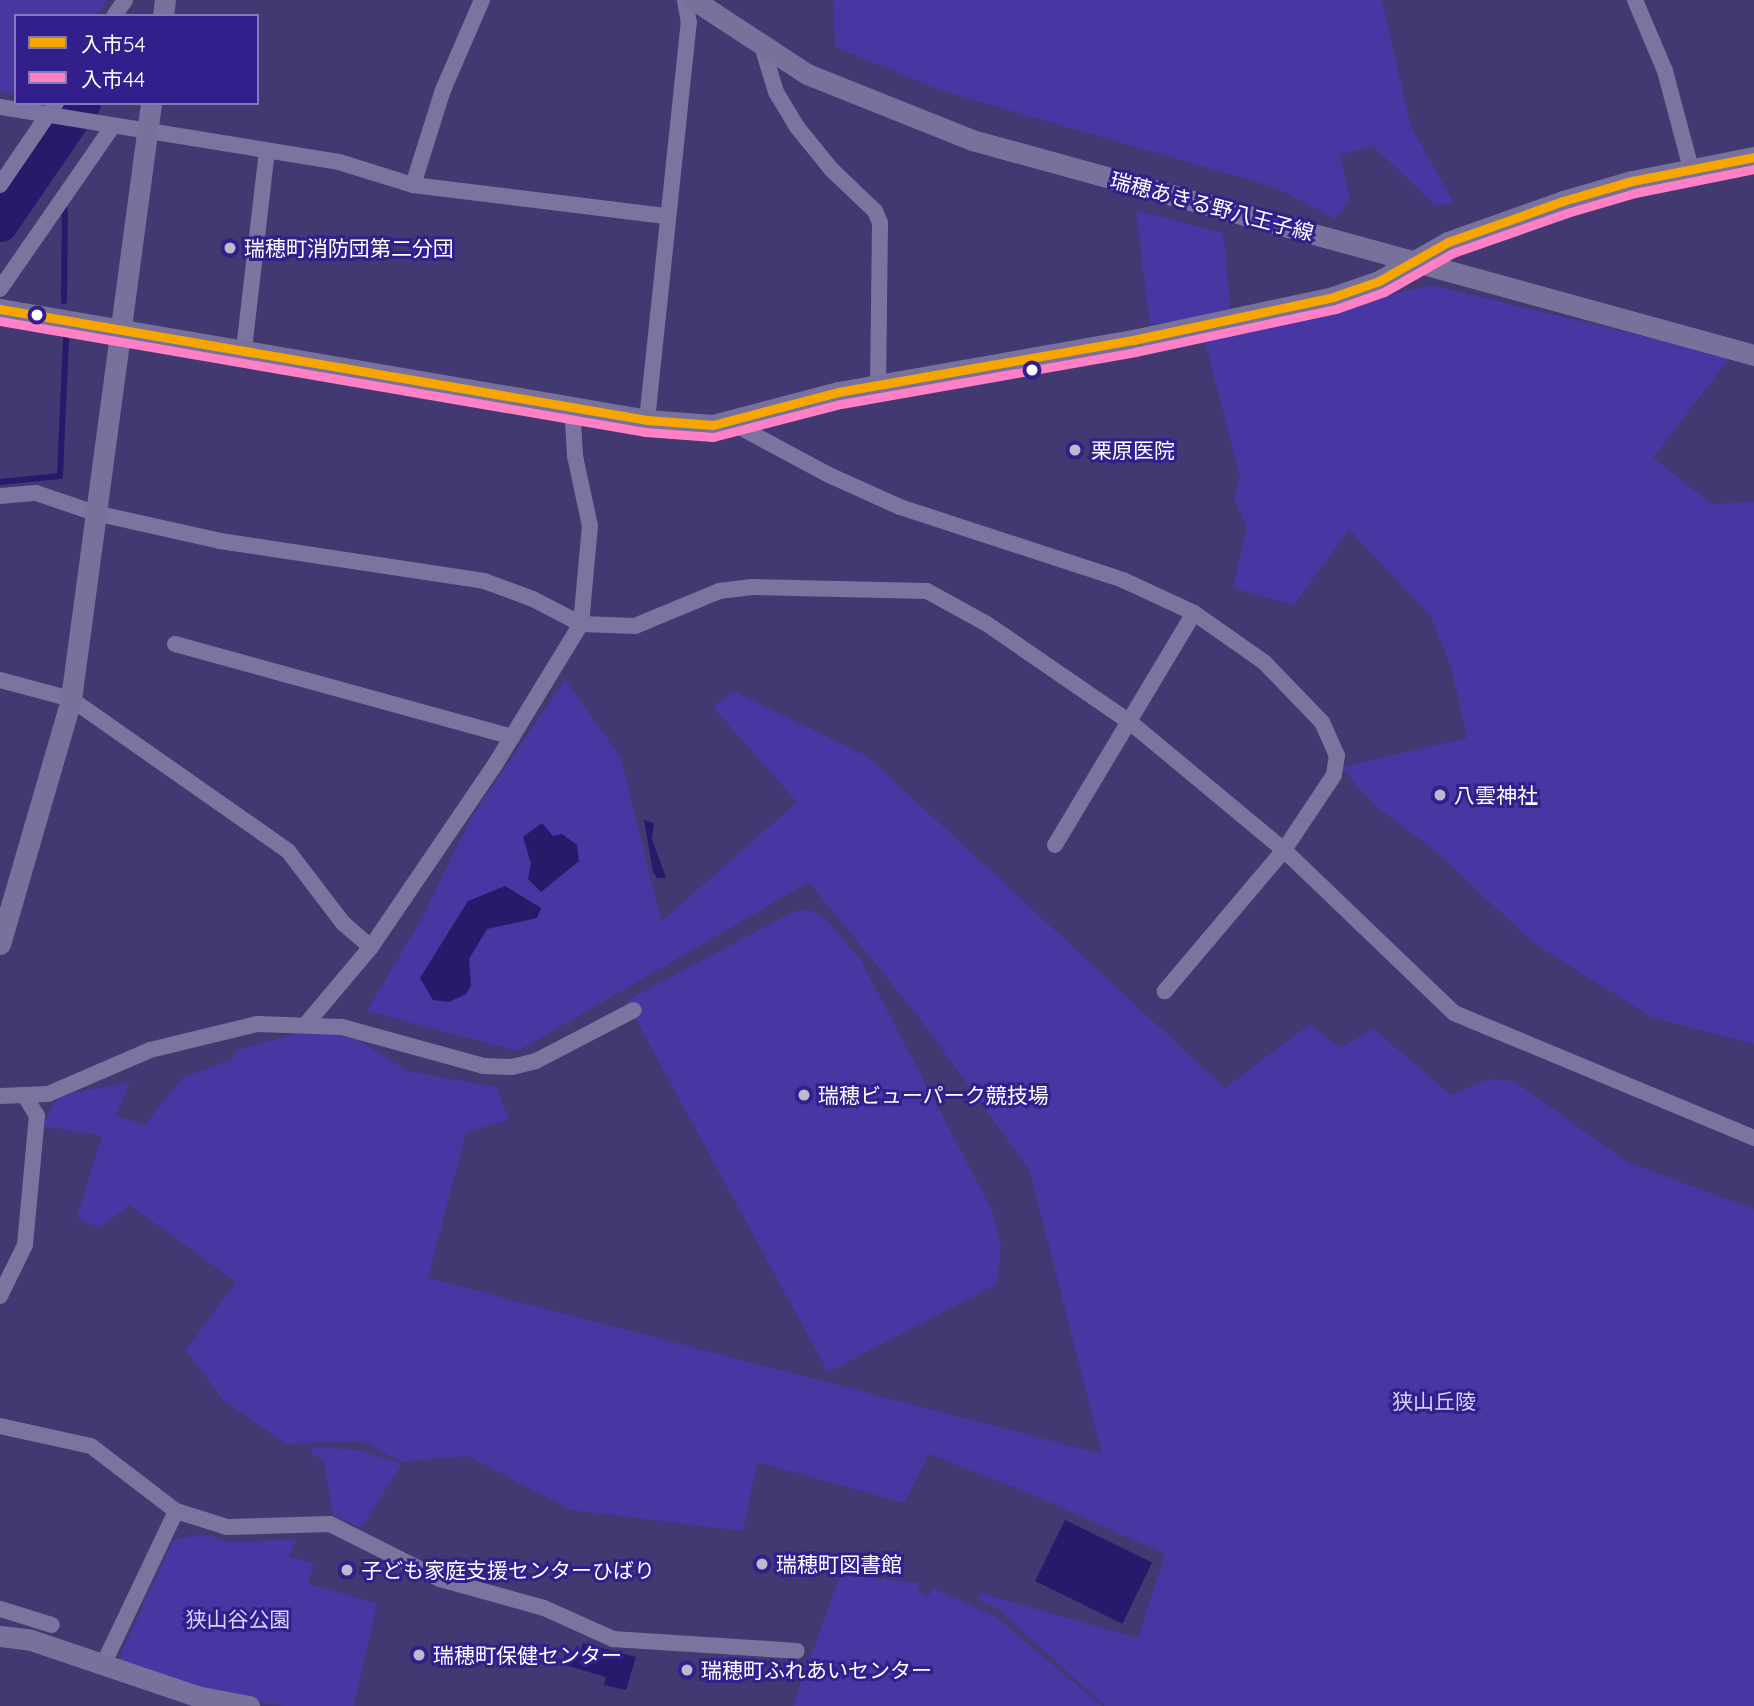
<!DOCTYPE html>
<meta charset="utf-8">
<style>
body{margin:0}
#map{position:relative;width:1754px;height:1706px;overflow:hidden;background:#423872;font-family:Quicksand,"Noto Sans JP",sans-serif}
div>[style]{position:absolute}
.green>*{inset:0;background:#4836a2}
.water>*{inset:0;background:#28196b;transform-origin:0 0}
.stream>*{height:6px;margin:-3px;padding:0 3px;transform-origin:3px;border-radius:3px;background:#28196b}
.river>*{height:35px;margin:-17.5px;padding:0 17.5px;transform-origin:17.5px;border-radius:17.5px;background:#28196b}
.street>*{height:16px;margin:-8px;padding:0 8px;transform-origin:8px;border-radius:8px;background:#7c749f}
.secondary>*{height:21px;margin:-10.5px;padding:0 10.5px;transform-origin:10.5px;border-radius:10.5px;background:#78719c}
.bus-1>*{height:9px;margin:-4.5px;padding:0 4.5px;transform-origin:4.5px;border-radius:4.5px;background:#f7a600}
.bus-2>*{height:9px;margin:-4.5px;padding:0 4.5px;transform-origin:4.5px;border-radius:4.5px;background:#ff80c5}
.dots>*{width:19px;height:19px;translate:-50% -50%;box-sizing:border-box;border:4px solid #321f8b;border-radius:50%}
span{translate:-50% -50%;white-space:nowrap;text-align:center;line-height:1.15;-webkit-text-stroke:6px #321f8b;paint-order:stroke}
.street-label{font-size:21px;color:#fff}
.poi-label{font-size:21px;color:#fff}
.left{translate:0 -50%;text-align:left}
.park-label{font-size:21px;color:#d7d1f8}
.legend{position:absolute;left:14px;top:14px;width:245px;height:91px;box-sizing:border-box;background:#321f8b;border:2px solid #8479b9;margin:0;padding:9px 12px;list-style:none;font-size:21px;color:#fff}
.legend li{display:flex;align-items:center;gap:14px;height:35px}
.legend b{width:35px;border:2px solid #8479b9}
</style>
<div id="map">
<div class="green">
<i style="clip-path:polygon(0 0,107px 0,96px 16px,16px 16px,16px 95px,0 92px)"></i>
<i style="clip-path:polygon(833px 0,1382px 0,1411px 127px,1454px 203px,1436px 206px,1373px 146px,1340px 155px,1350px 200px,1335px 219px,1277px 188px,943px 91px,835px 47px)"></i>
<i style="clip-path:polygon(1136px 210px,1223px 233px,1231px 313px,1150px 325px)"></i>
<i style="clip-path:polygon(1431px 285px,1730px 357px,1653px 458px,1712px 504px,1754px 502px,1754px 1044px,1651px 1017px,1531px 941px,1431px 847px,1375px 806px,1341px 767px,1467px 738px,1451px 667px,1431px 617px,1349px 529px,1294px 605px,1233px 588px,1247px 528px,1234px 499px,1240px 477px,1204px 338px)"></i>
<i style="clip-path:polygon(565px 679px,621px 758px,661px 922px,797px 802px,713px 707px,733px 691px,867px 756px,1225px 1088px,1310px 1024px,1340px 1048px,1374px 1029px,1451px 1095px,1488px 1079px,1514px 1081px,1627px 1162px,1754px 1209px,1754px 1706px,1105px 1706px,997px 1608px,979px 1600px,980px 1593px,1138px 1638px,1165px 1554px,1029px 1493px,929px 1454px,904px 1503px,757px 1462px,743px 1531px,571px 1510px,468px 1456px,402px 1462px,362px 1441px,286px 1444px,223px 1400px,186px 1350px,236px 1282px,130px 1205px,99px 1228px,77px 1217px,102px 1136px,42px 1126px,60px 1095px,130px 1082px,116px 1115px,144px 1126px,182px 1078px,233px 1059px,236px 1050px,333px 1024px,408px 1071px,496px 1087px,509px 1120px,466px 1132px,428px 1278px,1102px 1454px,1030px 1171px,918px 1016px,809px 882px,518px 1051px,367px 1011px,421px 920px,471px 818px)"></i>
<i style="clip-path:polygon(807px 909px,825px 918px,860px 959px,992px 1210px,1001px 1245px,997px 1284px,828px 1372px,626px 1001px,791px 913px)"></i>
<i style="clip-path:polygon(312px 1447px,358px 1450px,402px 1464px,361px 1528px,333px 1515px,324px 1462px,311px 1453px)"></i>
<i style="clip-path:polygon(203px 1534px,230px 1542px,296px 1539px,289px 1557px,314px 1563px,308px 1584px,377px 1603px,354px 1706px,283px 1706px,197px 1691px,117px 1662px,173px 1540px)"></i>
<i style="clip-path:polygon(840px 1575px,920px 1583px,918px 1591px,929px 1596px,933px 1588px,996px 1617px,1102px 1706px,793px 1706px)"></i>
</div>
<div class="water">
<i style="clip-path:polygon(644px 820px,654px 823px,652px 839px,666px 878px,657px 878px,653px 872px)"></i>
<i style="clip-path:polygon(542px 823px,553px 836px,562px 834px,577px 845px,579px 861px,541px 892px,528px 879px,531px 864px,523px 837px)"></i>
<i style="clip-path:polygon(505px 886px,541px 908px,537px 918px,487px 929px,469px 959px,471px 986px,466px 994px,449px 1002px,433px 1000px,420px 978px,468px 901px)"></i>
<i style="left:1065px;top:1520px;width:97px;height:68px;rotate:26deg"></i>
<i style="clip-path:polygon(583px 1643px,636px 1657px,626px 1690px,604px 1685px,606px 1677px,562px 1664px,567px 1649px,580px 1653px)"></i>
</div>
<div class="stream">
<i style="left:64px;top:301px;width:92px;rotate:-89.4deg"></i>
<i style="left:0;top:482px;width:60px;rotate:-5.7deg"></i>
<i style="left:60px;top:476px;width:140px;rotate:-87.5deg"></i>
</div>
<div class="river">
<i style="left:0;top:224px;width:147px;rotate:-55.6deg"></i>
</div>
<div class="street">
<i style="left:1635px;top:0;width:77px;rotate:67.1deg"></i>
<i style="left:1665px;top:71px;width:101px;rotate:75.1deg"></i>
<i style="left:114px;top:16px;width:19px;rotate:-55deg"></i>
<i style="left:762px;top:46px;width:48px;rotate:73.1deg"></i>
<i style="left:776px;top:92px;width:41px;rotate:59deg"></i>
<i style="left:797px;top:127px;width:55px;rotate:50.9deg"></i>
<i style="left:832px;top:170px;width:59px;rotate:43.6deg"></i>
<i style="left:875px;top:211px;width:13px;rotate:67deg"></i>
<i style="left:880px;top:223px;width:160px;rotate:90.7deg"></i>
<i style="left:0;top:107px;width:343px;rotate:9.2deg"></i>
<i style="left:339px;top:162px;width:77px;rotate:17.3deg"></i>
<i style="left:413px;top:185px;width:254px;rotate:7deg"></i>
<i style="left:0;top:185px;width:99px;rotate:-55.7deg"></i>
<i style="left:413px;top:185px;width:100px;rotate:-72.5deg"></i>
<i style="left:443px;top:90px;width:98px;rotate:-66.6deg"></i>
<i style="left:0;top:289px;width:198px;rotate:-55.3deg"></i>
<i style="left:244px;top:349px;width:199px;rotate:-83.4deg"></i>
<i style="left:647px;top:420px;width:399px;rotate:-84deg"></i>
<i style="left:689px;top:23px;width:23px;rotate:-100deg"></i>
<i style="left:732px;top:423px;width:110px;rotate:28.2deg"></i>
<i style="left:829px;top:475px;width:78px;rotate:24.3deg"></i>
<i style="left:900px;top:507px;width:235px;rotate:18.1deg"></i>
<i style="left:1123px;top:580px;width:78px;rotate:24.9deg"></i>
<i style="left:1194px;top:613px;width:85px;rotate:35deg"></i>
<i style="left:1264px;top:662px;width:83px;rotate:46deg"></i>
<i style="left:1322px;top:722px;width:36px;rotate:66deg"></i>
<i style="left:1337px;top:755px;width:20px;rotate:99deg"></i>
<i style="left:1334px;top:775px;width:90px;rotate:123.7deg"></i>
<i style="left:1284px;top:850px;width:185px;rotate:130.2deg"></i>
<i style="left:0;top:496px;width:36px;rotate:-5deg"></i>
<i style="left:36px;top:493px;width:62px;rotate:18.7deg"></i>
<i style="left:95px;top:513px;width:128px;rotate:12.6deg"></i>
<i style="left:220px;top:541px;width:267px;rotate:8.6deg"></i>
<i style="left:484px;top:581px;width:52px;rotate:20.2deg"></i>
<i style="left:533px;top:599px;width:54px;rotate:27.5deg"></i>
<i style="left:581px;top:624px;width:54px;rotate:2.1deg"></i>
<i style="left:635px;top:626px;width:91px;rotate:-22.6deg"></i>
<i style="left:719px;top:591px;width:33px;rotate:-7deg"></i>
<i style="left:752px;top:587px;width:175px;rotate:1.3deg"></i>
<i style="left:927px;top:591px;width:68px;rotate:28.8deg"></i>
<i style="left:987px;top:624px;width:175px;rotate:34.5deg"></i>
<i style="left:1131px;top:723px;width:199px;rotate:39.7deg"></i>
<i style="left:1284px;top:850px;width:236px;rotate:43.8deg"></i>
<i style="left:1454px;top:1013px;width:325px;rotate:22.6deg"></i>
<i style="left:175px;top:644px;width:350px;rotate:15.4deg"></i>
<i style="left:0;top:680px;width:73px;rotate:15deg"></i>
<i style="left:71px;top:699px;width:265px;rotate:35deg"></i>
<i style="left:288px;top:851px;width:91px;rotate:52.6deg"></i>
<i style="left:343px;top:923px;width:37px;rotate:41deg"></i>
<i style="left:1055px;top:845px;width:270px;rotate:-59.1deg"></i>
<i style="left:307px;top:1023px;width:99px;rotate:-49.9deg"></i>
<i style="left:371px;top:947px;width:222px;rotate:-55.8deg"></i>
<i style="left:496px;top:763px;width:163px;rotate:-58.6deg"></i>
<i style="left:581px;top:624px;width:98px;rotate:-84.8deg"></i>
<i style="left:590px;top:526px;width:72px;rotate:-102.1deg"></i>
<i style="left:575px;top:456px;width:50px;rotate:-93.4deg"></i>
<i style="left:0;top:1096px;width:48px;rotate:-2.4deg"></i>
<i style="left:48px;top:1094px;width:111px;rotate:-23.3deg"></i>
<i style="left:150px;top:1050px;width:110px;rotate:-13.7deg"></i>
<i style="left:257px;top:1024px;width:85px;rotate:2deg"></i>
<i style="left:342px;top:1027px;width:147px;rotate:15.4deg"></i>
<i style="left:484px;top:1066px;width:28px;rotate:2deg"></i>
<i style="left:512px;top:1067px;width:25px;rotate:-14deg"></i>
<i style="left:536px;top:1061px;width:110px;rotate:-27.5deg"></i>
<i style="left:0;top:1296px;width:57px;rotate:-63.9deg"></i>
<i style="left:25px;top:1245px;width:130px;rotate:-84.7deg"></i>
<i style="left:37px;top:1116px;width:21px;rotate:-121deg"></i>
<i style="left:0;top:1426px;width:93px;rotate:12.4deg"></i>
<i style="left:91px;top:1446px;width:107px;rotate:37.4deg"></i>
<i style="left:176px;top:1511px;width:53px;rotate:17.4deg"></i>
<i style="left:227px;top:1527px;width:103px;rotate:-1.7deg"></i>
<i style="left:330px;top:1524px;width:123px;rotate:26.6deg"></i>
<i style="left:440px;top:1579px;width:108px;rotate:15.6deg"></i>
<i style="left:544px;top:1608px;width:76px;rotate:24.2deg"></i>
<i style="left:613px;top:1639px;width:184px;rotate:3.7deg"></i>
<i style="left:0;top:1609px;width:54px;rotate:17.1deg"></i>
<i style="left:103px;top:1665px;width:170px;rotate:-64.6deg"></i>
</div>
<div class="secondary">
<i style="left:694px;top:0;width:135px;rotate:33.2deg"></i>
<i style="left:807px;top:74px;width:178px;rotate:21.8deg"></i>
<i style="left:972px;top:140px;width:811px;rotate:15.37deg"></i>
<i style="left:163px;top:16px;width:16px;rotate:-83deg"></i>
<i style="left:0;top:309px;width:656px;rotate:9.73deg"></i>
<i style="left:647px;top:420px;width:66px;rotate:4.3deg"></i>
<i style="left:713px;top:425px;width:129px;rotate:-14.8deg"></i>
<i style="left:838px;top:392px;width:300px;rotate:-10deg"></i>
<i style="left:1133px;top:340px;width:205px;rotate:-12.1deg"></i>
<i style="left:1333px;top:297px;width:49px;rotate:-19.2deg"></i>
<i style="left:1379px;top:281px;width:79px;rotate:-29.5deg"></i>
<i style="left:1448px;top:242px;width:122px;rotate:-19.6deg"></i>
<i style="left:1563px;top:201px;width:72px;rotate:-16.2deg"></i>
<i style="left:1632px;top:181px;width:124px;rotate:-11.1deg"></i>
<i style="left:0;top:944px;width:255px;rotate:-73.8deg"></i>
<i style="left:71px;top:699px;width:601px;rotate:-82.35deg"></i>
<i style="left:0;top:1636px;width:31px;rotate:7deg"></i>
<i style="left:31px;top:1640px;width:174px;rotate:18.7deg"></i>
<i style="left:196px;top:1696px;width:54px;rotate:10.7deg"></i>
</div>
<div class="bus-1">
<i style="left:0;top:309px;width:656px;rotate:9.73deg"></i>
<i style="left:647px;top:420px;width:66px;rotate:4.3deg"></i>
<i style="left:713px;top:425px;width:129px;rotate:-14.8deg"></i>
<i style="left:838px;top:392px;width:300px;rotate:-10deg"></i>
<i style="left:1133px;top:340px;width:205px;rotate:-12.1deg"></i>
<i style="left:1333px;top:297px;width:49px;rotate:-19.2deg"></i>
<i style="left:1379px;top:281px;width:79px;rotate:-29.5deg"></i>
<i style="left:1448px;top:242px;width:122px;rotate:-19.6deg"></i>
<i style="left:1563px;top:201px;width:72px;rotate:-16.2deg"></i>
<i style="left:1632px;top:181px;width:124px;rotate:-11.1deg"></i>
</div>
<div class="bus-2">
<i style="left:0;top:321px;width:654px;rotate:9.76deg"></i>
<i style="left:645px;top:432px;width:68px;rotate:4.2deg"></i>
<i style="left:713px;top:437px;width:132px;rotate:-14.5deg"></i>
<i style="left:841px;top:404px;width:299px;rotate:-10deg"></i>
<i style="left:1135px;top:352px;width:206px;rotate:-12.1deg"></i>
<i style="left:1336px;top:309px;width:51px;rotate:-19.5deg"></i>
<i style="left:1384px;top:292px;width:79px;rotate:-29.5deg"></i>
<i style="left:1453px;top:253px;width:121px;rotate:-19.3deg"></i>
<i style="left:1567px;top:213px;width:71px;rotate:-16.4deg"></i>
<i style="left:1635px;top:193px;width:121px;rotate:-11.4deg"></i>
</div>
<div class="dots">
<i style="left:230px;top:248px;background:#bdb9ce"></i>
<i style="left:37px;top:315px;background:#fff"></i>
<i style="left:1032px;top:370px;background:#fff"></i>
<i style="left:1075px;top:450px;background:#bdb9ce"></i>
<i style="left:1440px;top:795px;background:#bdb9ce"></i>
<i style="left:804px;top:1095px;background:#bdb9ce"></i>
<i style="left:762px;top:1564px;background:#bdb9ce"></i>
<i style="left:347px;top:1570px;background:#bdb9ce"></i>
<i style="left:419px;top:1655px;background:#bdb9ce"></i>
<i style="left:687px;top:1670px;background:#bdb9ce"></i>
</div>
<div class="street-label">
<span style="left:1212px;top:206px;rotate:15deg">瑞穂あきる野八王子線</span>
</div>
<div class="poi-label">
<span class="left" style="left:244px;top:248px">瑞穂町消防団第二分団</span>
<span class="left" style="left:1091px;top:450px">栗原医院</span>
<span class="left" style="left:1454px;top:795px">八雲神社</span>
<span class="left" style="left:818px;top:1095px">瑞穂ビューパーク競技場</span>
<span class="left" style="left:776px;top:1564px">瑞穂町図書館</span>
<span class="left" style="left:361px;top:1570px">子ども家庭支援センターひばり</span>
<span class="left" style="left:433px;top:1655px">瑞穂町保健センター</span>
<span class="left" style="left:701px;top:1670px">瑞穂町ふれあいセンター</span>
</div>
<div class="park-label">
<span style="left:1434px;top:1401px">狭山丘陵</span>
<span style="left:238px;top:1619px">狭山谷公園</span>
</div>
<ul class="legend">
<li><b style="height:9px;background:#f7a600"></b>入市54</li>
<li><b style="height:9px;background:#ff80c5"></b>入市44</li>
</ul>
</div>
